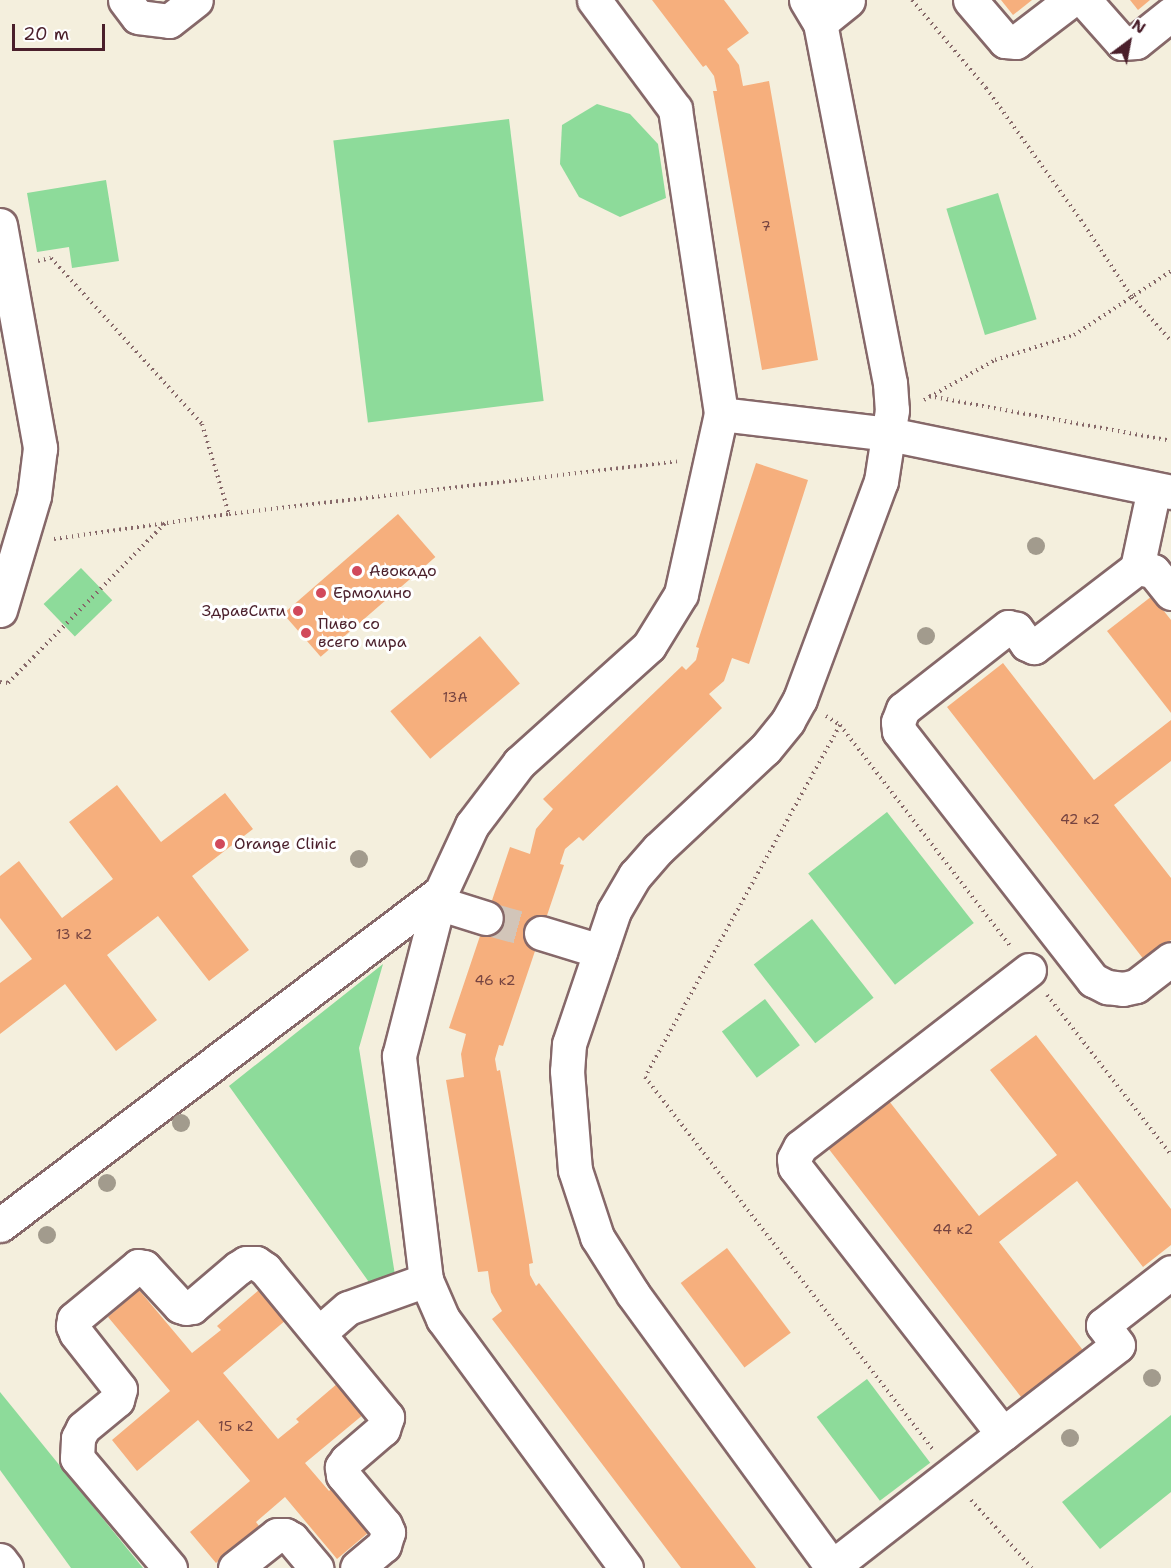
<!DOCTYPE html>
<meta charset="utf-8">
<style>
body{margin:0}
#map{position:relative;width:1171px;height:1568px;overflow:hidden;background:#f4efdd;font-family:"Shantell Sans",sans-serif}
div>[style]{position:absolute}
.green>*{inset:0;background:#8ddb9a;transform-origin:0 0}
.building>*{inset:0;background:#f6af7d;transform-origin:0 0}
.minor-tunnel>*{height:33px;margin-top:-16.5px;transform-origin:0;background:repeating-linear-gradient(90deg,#d2c5b9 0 33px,transparent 0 49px)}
.path>*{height:4px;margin-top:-2px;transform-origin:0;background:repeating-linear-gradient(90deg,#866869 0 1.5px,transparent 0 6px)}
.roads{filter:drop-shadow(2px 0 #866869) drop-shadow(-2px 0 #866869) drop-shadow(0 2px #866869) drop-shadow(0 -2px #866869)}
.minor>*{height:33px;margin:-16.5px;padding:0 16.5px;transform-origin:16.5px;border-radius:16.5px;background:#fff}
.trees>*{width:18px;height:18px;margin:-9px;border-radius:50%;background:#a29b8d}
.dots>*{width:16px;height:16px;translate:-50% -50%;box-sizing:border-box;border:3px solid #fff;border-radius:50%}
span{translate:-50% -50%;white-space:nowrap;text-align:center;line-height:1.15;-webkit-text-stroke:6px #fff;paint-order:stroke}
.number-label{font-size:14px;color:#754340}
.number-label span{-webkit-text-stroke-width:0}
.poi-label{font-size:16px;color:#4a1f2b}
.left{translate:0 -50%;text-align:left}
.right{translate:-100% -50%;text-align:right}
.north{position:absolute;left:1099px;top:12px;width:60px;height:60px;-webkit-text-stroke:4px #fff;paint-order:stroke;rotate:32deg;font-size:16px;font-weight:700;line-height:24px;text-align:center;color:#4a1f2b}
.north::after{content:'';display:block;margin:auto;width:21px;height:27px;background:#4a1f2b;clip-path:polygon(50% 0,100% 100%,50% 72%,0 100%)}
.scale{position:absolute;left:12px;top:24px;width:93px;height:27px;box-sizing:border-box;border:3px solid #4a1f2b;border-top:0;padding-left:8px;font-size:18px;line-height:21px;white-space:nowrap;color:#4a1f2b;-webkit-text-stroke:4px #fff;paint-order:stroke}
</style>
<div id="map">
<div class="green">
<i style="clip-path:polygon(597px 104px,630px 114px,658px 144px,666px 198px,620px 217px,579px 197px,560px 164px,562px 125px)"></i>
<i style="left:509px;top:119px;width:284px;height:177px;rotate:83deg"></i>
<i style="clip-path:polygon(106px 180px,119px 261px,72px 268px,69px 247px,37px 252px,27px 193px)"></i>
<i style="left:998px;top:193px;width:132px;height:54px;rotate:73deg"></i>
<i style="left:81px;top:568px;width:45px;height:52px;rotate:46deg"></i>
<i style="left:887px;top:812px;width:141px;height:100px;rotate:52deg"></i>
<i style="left:812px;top:919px;width:100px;height:74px;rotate:52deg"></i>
<i style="clip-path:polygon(383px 964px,359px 1048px,395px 1275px,371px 1285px,229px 1086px)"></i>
<i style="left:765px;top:999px;width:58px;height:54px;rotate:53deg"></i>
<i style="left:867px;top:1379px;width:105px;height:63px;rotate:53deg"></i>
<i style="clip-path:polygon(0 1392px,143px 1568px,71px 1568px,0 1470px)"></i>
<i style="clip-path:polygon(1171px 1415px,1171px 1492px,1100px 1549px,1062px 1502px)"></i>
</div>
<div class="building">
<i style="clip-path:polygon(652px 0,724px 0,749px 33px,727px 49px,739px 65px,743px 86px,769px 81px,818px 360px,762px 370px,713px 91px,717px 91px,714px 76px,706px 65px,703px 67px)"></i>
<i style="clip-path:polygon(1001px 0,1032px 0,1013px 15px)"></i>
<i style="clip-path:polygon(1130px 0,1150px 0,1138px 10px)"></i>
<i style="clip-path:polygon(756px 463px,808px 480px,749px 664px,732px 658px,724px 681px,709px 694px,722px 708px,583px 841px,579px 837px,565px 849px,560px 864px,564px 865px,503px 1046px,499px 1045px,495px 1059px,497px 1071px,500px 1070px,533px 1263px,529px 1264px,530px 1275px,536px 1286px,539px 1283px,756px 1568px,681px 1568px,492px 1319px,502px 1311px,491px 1292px,488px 1271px,478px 1272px,446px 1080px,464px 1077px,461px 1054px,466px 1034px,449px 1028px,510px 847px,530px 854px,536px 829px,553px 809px,543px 799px,682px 666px,686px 670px,696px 660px,699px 648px,696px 647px)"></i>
<i style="left:398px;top:514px;width:57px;height:152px;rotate:49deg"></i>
<i style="clip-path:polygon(1152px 596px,1171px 620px,1171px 713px,1107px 631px)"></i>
<i style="left:480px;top:636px;width:62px;height:117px;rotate:50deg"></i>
<i style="clip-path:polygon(1003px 663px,1094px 780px,1171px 720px,1171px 761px,1114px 805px,1171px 878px,1171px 940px,1145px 961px,947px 707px)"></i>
<i style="clip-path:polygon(117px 785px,161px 842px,225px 793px,253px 829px,192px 876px,249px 950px,209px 981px,158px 916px,107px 955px,157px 1020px,116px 1051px,65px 984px,0 1034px,0 983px,32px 959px,0 918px,0 876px,19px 861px,62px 918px,113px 879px,69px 822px)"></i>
<i style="clip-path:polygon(1036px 1035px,1171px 1209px,1171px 1245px,1143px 1267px,1077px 1181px,999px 1242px,1089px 1358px,1028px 1406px,828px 1148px,889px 1101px,979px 1216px,1057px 1155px,990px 1070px)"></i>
<i style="left:727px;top:1248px;width:106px;height:58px;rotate:53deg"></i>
<i style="clip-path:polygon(260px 1289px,286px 1320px,223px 1373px,278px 1439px,299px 1422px,296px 1419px,338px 1383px,364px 1414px,305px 1463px,329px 1491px,332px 1488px,369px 1532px,337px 1559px,285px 1497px,256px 1522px,259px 1526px,216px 1563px,190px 1532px,250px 1481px,198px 1420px,137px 1471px,112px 1440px,170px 1391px,108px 1317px,139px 1290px,192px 1353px,221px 1330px,217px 1326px)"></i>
</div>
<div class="minor-tunnel">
<i style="left:486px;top:918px;width:57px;rotate:15.3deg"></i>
</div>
<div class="path">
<i style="left:912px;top:0;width:115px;rotate:49.9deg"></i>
<i style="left:986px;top:88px;width:163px;rotate:54.3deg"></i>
<i style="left:1081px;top:220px;width:92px;rotate:56.5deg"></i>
<i style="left:1132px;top:297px;width:59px;rotate:48.4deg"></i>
<i style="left:38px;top:261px;width:13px;rotate:-13deg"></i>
<i style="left:51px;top:258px;width:224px;rotate:47.7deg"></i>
<i style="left:202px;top:424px;width:94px;rotate:73.3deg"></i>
<i style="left:929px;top:396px;width:246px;rotate:10.5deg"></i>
<i style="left:924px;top:400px;width:81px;rotate:-29.4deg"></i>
<i style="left:995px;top:360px;width:83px;rotate:-17.6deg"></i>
<i style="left:1074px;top:335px;width:116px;rotate:-33.4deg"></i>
<i style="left:54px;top:539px;width:177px;rotate:-8.1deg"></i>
<i style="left:229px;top:514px;width:451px;rotate:-6.7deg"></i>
<i style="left:0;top:682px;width:8px;rotate:7deg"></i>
<i style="left:8px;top:683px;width:224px;rotate:-45.5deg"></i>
<i style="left:826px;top:716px;width:17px;rotate:33deg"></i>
<i style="left:840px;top:725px;width:279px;rotate:52.4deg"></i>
<i style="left:840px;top:725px;width:402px;rotate:119deg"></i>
<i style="left:645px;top:1077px;width:470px;rotate:52.3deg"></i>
<i style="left:1047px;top:995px;width:202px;rotate:52.2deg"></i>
<i style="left:971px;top:1500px;width:91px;rotate:48.1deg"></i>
</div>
<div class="roads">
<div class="minor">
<i style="left:125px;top:0;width:21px;rotate:53deg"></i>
<i style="left:138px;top:17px;width:31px;rotate:7deg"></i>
<i style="left:169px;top:21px;width:34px;rotate:-38deg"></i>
<i style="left:594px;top:0;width:136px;rotate:53.4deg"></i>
<i style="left:675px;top:109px;width:308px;rotate:81.4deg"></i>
<i style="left:806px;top:0;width:27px;rotate:59deg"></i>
<i style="left:820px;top:23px;width:367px;rotate:79deg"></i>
<i style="left:890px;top:383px;width:27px;rotate:86deg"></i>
<i style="left:892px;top:410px;width:72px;rotate:98.8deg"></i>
<i style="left:881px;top:481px;width:233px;rotate:110.4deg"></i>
<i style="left:800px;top:699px;width:25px;rotate:119deg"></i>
<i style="left:788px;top:721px;width:36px;rotate:129deg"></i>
<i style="left:765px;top:749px;width:146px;rotate:136.9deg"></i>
<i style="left:658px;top:849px;width:35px;rotate:131deg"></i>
<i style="left:635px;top:875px;width:42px;rotate:120.3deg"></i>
<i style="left:614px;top:911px;width:140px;rotate:108.7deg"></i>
<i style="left:569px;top:1044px;width:27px;rotate:94deg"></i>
<i style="left:567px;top:1071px;width:99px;rotate:85.4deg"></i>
<i style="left:575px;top:1170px;width:71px;rotate:71.8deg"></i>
<i style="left:597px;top:1237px;width:67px;rotate:57.7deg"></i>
<i style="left:633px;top:1294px;width:339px;rotate:53.9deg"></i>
<i style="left:970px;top:0;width:54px;rotate:49.5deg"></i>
<i style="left:1005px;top:41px;width:11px;rotate:5deg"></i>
<i style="left:1016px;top:42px;width:69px;rotate:-37.4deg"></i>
<i style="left:1084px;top:0;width:57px;rotate:48.5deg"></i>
<i style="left:1122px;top:43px;width:14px;rotate:-4deg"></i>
<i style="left:1136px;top:42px;width:45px;rotate:-38.7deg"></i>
<i style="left:820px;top:23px;width:36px;rotate:-39deg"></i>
<i style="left:0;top:225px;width:227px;rotate:79.8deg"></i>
<i style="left:40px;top:448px;width:48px;rotate:97.1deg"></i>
<i style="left:34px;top:496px;width:119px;rotate:106.6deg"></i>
<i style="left:1137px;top:568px;width:81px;rotate:-77.9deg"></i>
<i style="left:1171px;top:593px;width:28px;rotate:-129deg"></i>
<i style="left:1153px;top:571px;width:16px;rotate:-169deg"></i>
<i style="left:1137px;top:568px;width:130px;rotate:142.5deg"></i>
<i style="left:1034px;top:647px;width:8px;rotate:-157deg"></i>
<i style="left:1027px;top:644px;width:19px;rotate:-126deg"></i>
<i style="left:1016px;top:629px;width:8px;rotate:-166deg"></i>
<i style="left:1008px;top:627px;width:133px;rotate:142deg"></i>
<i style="left:903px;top:709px;width:14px;rotate:111deg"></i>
<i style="left:898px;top:722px;width:9px;rotate:84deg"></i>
<i style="left:899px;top:731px;width:316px;rotate:52.1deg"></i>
<i style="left:1093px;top:980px;width:16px;rotate:27deg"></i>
<i style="left:1107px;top:987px;width:16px;rotate:7deg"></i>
<i style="left:1123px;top:989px;width:13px;rotate:-13deg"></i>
<i style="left:1136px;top:986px;width:44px;rotate:-37.6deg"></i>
<i style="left:438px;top:903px;width:50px;rotate:17.4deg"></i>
<i style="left:541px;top:933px;width:62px;rotate:17deg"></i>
<i style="left:1029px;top:970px;width:289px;rotate:142.3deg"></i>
<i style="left:800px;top:1147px;width:13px;rotate:117deg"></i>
<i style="left:794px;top:1159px;width:8px;rotate:83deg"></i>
<i style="left:795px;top:1167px;width:338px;rotate:52.1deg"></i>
<i style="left:1003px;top:1434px;width:145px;rotate:-37.7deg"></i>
<i style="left:1118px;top:1345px;width:25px;rotate:-127deg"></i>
<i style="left:1103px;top:1325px;width:86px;rotate:-37.9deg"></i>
<i style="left:0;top:1225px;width:553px;rotate:-37.06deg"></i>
<i style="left:319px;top:1333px;width:38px;rotate:-41deg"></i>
<i style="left:348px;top:1308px;width:83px;rotate:-19.7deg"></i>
<i style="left:0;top:1560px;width:10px;rotate:53deg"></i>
<i style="left:832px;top:1567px;width:217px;rotate:-37.9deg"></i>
<i style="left:170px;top:1568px;width:144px;rotate:-130.2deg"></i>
<i style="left:77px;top:1458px;width:20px;rotate:-87deg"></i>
<i style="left:78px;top:1438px;width:11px;rotate:-63deg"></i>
<i style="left:83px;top:1428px;width:44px;rotate:-39.5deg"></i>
<i style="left:117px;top:1400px;width:11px;rotate:-75deg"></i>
<i style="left:120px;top:1389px;width:71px;rotate:-128.2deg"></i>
<i style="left:76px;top:1333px;width:8px;rotate:-113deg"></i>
<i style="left:73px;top:1326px;width:7px;rotate:-82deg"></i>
<i style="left:74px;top:1319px;width:83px;rotate:-39.6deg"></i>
<i style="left:138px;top:1266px;width:6px;rotate:9deg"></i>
<i style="left:144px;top:1267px;width:53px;rotate:47.3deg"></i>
<i style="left:180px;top:1306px;width:6px;rotate:18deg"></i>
<i style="left:186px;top:1308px;width:6px;rotate:-9deg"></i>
<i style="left:192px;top:1307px;width:60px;rotate:-40.3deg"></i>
<i style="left:238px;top:1268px;width:9px;rotate:-32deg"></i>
<i style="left:246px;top:1263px;width:10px"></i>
<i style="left:256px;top:1263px;width:11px;rotate:34deg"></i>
<i style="left:265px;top:1269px;width:192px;rotate:50.5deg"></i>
<i style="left:387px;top:1417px;width:13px;rotate:108deg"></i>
<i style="left:383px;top:1429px;width:48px;rotate:139.3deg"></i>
<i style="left:347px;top:1460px;width:9px;rotate:126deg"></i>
<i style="left:342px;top:1467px;width:8px;rotate:83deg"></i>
<i style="left:343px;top:1475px;width:65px;rotate:50deg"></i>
<i style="left:385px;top:1525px;width:8px;rotate:67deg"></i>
<i style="left:388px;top:1532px;width:14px;rotate:107deg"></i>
<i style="left:384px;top:1545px;width:35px;rotate:140deg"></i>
<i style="left:235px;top:1568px;width:53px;rotate:-38.2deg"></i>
<i style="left:277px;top:1535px;width:8px"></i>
<i style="left:285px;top:1535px;width:8px;rotate:30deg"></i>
<i style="left:292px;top:1539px;width:38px;rotate:50deg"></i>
<i style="left:626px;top:1568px;width:309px;rotate:-126.3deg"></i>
<i style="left:443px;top:1319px;width:43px;rotate:-113.6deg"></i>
<i style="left:426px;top:1280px;width:226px;rotate:-96.9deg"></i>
<i style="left:399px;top:1056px;width:169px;rotate:-75.6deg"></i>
<i style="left:441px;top:892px;width:74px;rotate:-65.2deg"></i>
<i style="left:472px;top:825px;width:78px;rotate:-52.8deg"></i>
<i style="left:519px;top:763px;width:175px;rotate:-42deg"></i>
<i style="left:649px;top:646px;width:61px;rotate:-58.4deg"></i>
<i style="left:681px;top:594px;width:184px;rotate:-77.5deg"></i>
<i style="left:721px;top:414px;width:169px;rotate:6.8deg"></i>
<i style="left:889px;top:434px;width:288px;rotate:11.6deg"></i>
</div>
</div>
<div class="trees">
<i style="left:1036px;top:546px"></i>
<i style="left:926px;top:636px"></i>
<i style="left:359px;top:859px"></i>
<i style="left:181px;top:1123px"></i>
<i style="left:107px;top:1183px"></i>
<i style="left:47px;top:1235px"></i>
<i style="left:1152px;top:1378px"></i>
<i style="left:1070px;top:1438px"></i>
</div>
<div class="dots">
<i style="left:357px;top:571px;background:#d1495b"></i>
<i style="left:321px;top:593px;background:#d1495b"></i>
<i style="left:298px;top:611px;background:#d1495b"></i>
<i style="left:306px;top:633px;background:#d1495b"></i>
<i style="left:220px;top:844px;background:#d1495b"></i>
</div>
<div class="number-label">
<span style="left:766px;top:226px">7</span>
<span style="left:455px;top:697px">13А</span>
<span style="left:1080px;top:819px">42 к2</span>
<span style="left:74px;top:934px">13 к2</span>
<span style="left:495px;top:980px">46 к2</span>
<span style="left:953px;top:1229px">44 к2</span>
<span style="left:236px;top:1426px">15 к2</span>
</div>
<div class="poi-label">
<span class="left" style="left:369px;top:571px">Авокадо</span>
<span class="left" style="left:333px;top:593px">Ермолино</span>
<span class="right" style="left:286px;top:611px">ЗдравСити</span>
<span class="left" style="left:318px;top:633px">Пиво со<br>всего мира</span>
<span class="left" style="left:234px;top:844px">Orange Clinic</span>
</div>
<div class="north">N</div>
<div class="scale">20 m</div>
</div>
